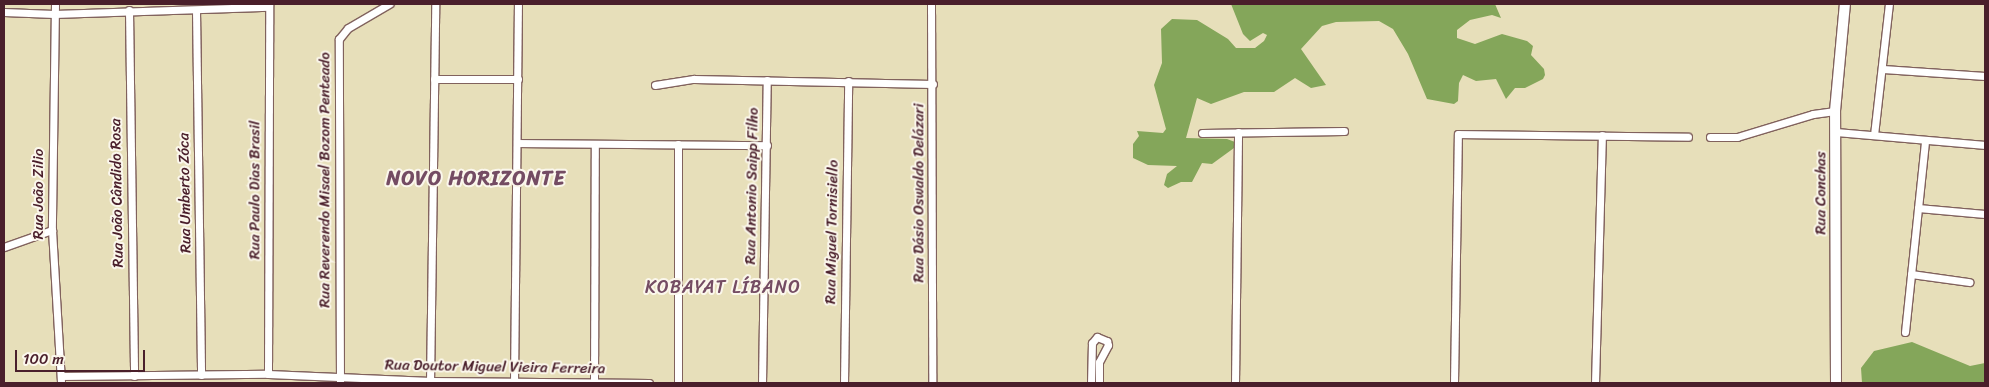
<!DOCTYPE html>
<meta charset="utf-8">
<style>
body{margin:0}
#map{position:relative;width:1989px;height:387px;overflow:hidden;background:#e7dfba;font-family:Sriracha,sans-serif}
div>[style]{position:absolute}
.forest>*{inset:0;background:#84a65a}
.roads{filter:drop-shadow(1px 0 #81625d) drop-shadow(-1px 0 #81625d) drop-shadow(0 1px #81625d) drop-shadow(0 -1px #81625d)}
.street>*{height:7px;margin:-3.5px;padding:0 3.5px;transform-origin:3.5px;border-radius:3.5px;background:#fff}
.secondary>*{height:10px;margin:-5px;padding:0 5px;transform-origin:5px;border-radius:5px;background:#fff}
span{translate:-50% -50%;white-space:nowrap;text-align:center;line-height:1.15;-webkit-text-stroke:4px #fbf7ec;paint-order:stroke}
.street-label{font-size:15px;color:#4a1f2b}
.quarter-label{font-size:18px;color:#744c63;letter-spacing:1px}
.district-label{font-size:20px;color:#744c63;font-weight:700;letter-spacing:1px}
.frame{position:absolute;inset:0;border:5px solid #4a1f2b;pointer-events:none}
.scale{position:absolute;left:15px;top:350px;width:130px;height:22px;box-sizing:border-box;border:2px solid #4a1f2b;border-top:0;padding-left:6px;font-size:15px;line-height:18px;white-space:nowrap;color:#4a1f2b;-webkit-text-stroke:4px #fbf7ec;paint-order:stroke}
</style>
<div id="map">
<div class="forest">
<i style="clip-path:polygon(1231px 4px,1495px 4px,1501px 18px,1492px 15px,1470px 20px,1457px 30px,1457px 38px,1475px 44px,1502px 34px,1527px 41px,1533px 46px,1531px 55px,1544px 69px,1545px 75px,1543px 79px,1525px 88px,1515px 88px,1506px 99px,1496px 79px,1476px 81px,1463px 75px,1459px 83px,1458px 101px,1454px 104px,1427px 99px,1408px 54px,1393px 29px,1379px 21px,1336px 22px,1322px 26px,1301px 49px,1326px 85px,1311px 88px,1295px 78px,1274px 92px,1244px 92px,1211px 104px,1197px 98px,1186px 138px,1227px 139px,1235px 142px,1234px 148px,1212px 164px,1202px 163px,1192px 182px,1181px 182px,1168px 188px,1164px 185px,1167px 174px,1177px 166px,1148px 165px,1133px 158px,1133px 144px,1139px 136px,1137px 131px,1163px 133px,1166px 129px,1154px 85px,1162px 63px,1161px 29px,1172px 19px,1197px 20px,1228px 39px,1236px 48px,1255px 48px,1264px 41px,1267px 35px,1263px 33px,1250px 41px,1243px 34px)"></i>
<i style="clip-path:polygon(1912px 342px,1970px 366px,1985px 363px,1985px 383px,1862px 383px,1861px 368px,1874px 351px)"></i>
</div>
<div class="roads">
<div class="street">
<i style="left:55px;top:4px;width:226px;rotate:90.8deg"></i>
<i style="left:52px;top:230px;width:153px;rotate:86.6deg"></i>
<i style="left:931px;top:4px;width:379px;rotate:89.8deg"></i>
<i style="left:129px;top:10px;width:366px;rotate:89.2deg"></i>
<i style="left:196px;top:10px;width:365px;rotate:89.2deg"></i>
<i style="left:4px;top:12px;width:50px;rotate:2.3deg"></i>
<i style="left:54px;top:14px;width:215px;rotate:-1.9deg"></i>
<i style="left:1883px;top:69px;width:102px;rotate:3.9deg"></i>
<i style="left:434px;top:79px;width:84px"></i>
<i style="left:655px;top:85px;width:39px;rotate:-9deg"></i>
<i style="left:694px;top:79px;width:239px;rotate:1.2deg"></i>
<i style="left:1836px;top:132px;width:150px;rotate:5deg"></i>
<i style="left:1202px;top:133px;width:142px;rotate:-0.8deg"></i>
<i style="left:1874px;top:135px;width:132px;rotate:-83.5deg"></i>
<i style="left:1710px;top:137px;width:27px"></i>
<i style="left:1737px;top:137px;width:79px;rotate:-16.8deg"></i>
<i style="left:1813px;top:114px;width:22px;rotate:-8deg"></i>
<i style="left:518px;top:143px;width:249px;rotate:0.5deg"></i>
<i style="left:678px;top:144px;width:239px;rotate:90deg"></i>
<i style="left:1918px;top:208px;width:67px;rotate:5.1deg"></i>
<i style="left:4px;top:247px;width:51px;rotate:-19.5deg"></i>
<i style="left:1911px;top:274px;width:59px;rotate:7.9deg"></i>
<i style="left:1905px;top:332px;width:192px;rotate:-84deg"></i>
<i style="left:268px;top:374px;width:370px;rotate:-89.8deg"></i>
<i style="left:61px;top:376px;width:207px;rotate:-0.6deg"></i>
<i style="left:268px;top:374px;width:163px;rotate:2.5deg"></i>
<i style="left:431px;top:381px;width:218px;rotate:0.5deg"></i>
<i style="left:514px;top:382px;width:378px;rotate:-89.4deg"></i>
<i style="left:340px;top:383px;width:344px;rotate:-90.2deg"></i>
<i style="left:339px;top:39px;width:14px;rotate:-51deg"></i>
<i style="left:348px;top:28px;width:48px;rotate:-30.3deg"></i>
<i style="left:430px;top:383px;width:379px;rotate:-89.2deg"></i>
<i style="left:594px;top:383px;width:239px;rotate:-89.8deg"></i>
<i style="left:762px;top:383px;width:303px;rotate:-89.1deg"></i>
<i style="left:844px;top:383px;width:302px;rotate:-89.2deg"></i>
<i style="left:1091px;top:383px;width:40px;rotate:-88.6deg"></i>
<i style="left:1092px;top:343px;width:8px;rotate:-50deg"></i>
<i style="left:1097px;top:337px;width:11px;rotate:22deg"></i>
<i style="left:1107px;top:341px;width:4px;rotate:76deg"></i>
<i style="left:1108px;top:345px;width:19px;rotate:118deg"></i>
<i style="left:1099px;top:362px;width:21px;rotate:90deg"></i>
<i style="left:1235px;top:383px;width:251px;rotate:-89.3deg"></i>
<i style="left:1454px;top:383px;width:249px;rotate:-89.1deg"></i>
<i style="left:1458px;top:134px;width:230px;rotate:0.7deg"></i>
<i style="left:1595px;top:383px;width:248px;rotate:-88.4deg"></i>
</div>
<div class="secondary">
<i style="left:1836px;top:383px;width:272px;rotate:-90.2deg"></i>
<i style="left:1835px;top:111px;width:107px;rotate:-84.7deg"></i>
</div>
</div>
<div class="street-label">
<span style="left:325px;top:180px;rotate:-90deg">Rua Reverendo Misael Bozom Penteado</span>
<span style="left:752px;top:186px;rotate:-89deg">Rua Antonio Saipp Filho</span>
<span style="left:255px;top:190px;rotate:-90deg">Rua Paulo Dias Brasil</span>
<span style="left:117px;top:193px;rotate:-91deg">Rua João Cândido Rosa</span>
<span style="left:185px;top:193px;rotate:-91deg">Rua Umberto Zóca</span>
<span style="left:919px;top:193px;rotate:-90deg">Rua Dásio Oswaldo Delázari</span>
<span style="left:1821px;top:193px;rotate:-90deg">Rua Conchas</span>
<span style="left:39px;top:194px;rotate:-90deg">Rua João Zilio</span>
<span style="left:832px;top:232px;rotate:-89deg">Rua Miguel Tornisiello</span>
<span style="left:495px;top:367px;rotate:1deg">Rua Doutor Miguel Vieira Ferreira</span>
</div>
<div class="quarter-label">
<span style="left:723px;top:287px">KOBAYAT LÍBANO</span>
</div>
<div class="district-label">
<span style="left:476px;top:178px">NOVO HORIZONTE</span>
</div>
<div class="frame"></div>
<div class="scale">100 m</div>
</div>
